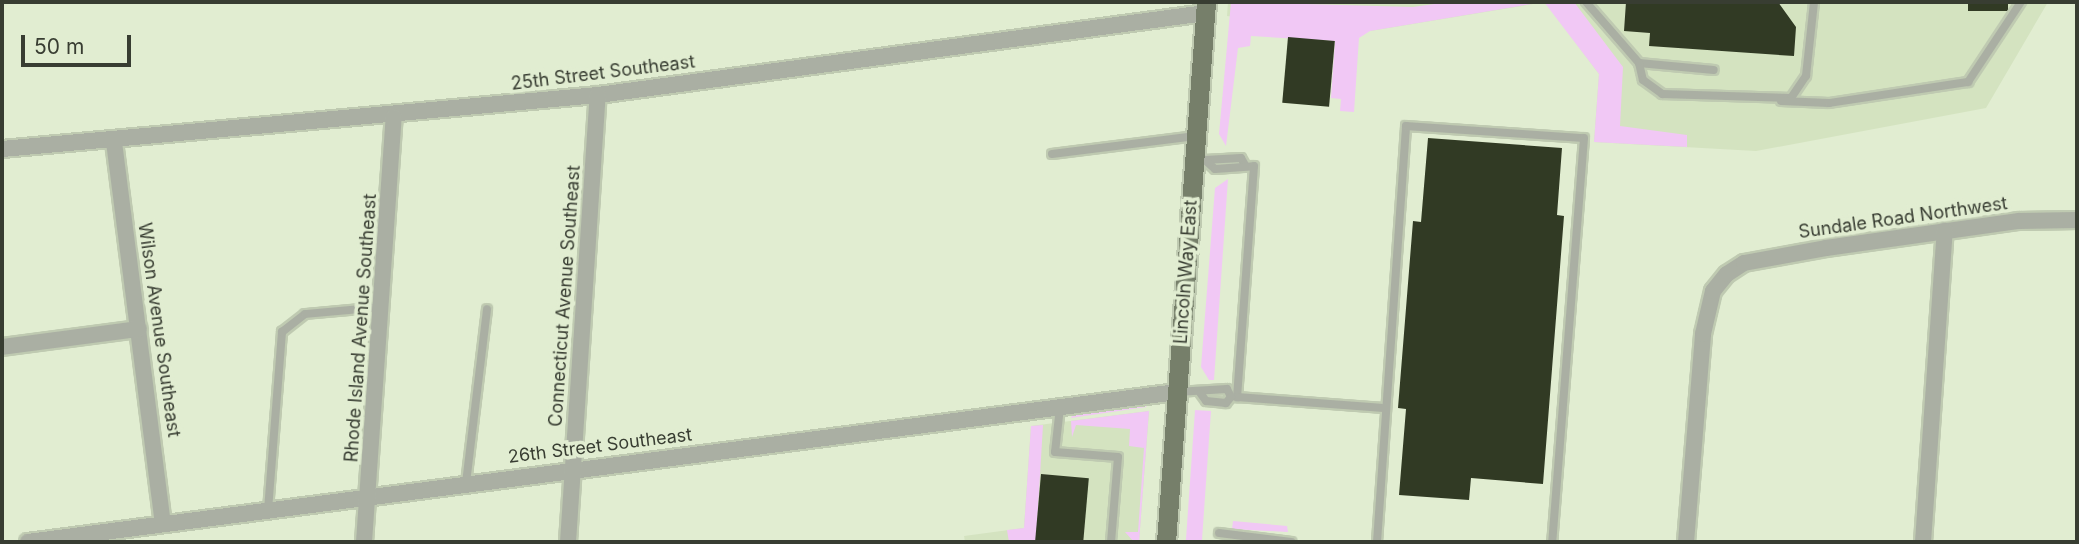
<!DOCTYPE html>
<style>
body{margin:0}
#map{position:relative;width:2079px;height:544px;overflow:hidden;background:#e1edd1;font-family:Inter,sans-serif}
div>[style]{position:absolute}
.built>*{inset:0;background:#d4e3c0}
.green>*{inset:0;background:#f1c8f5;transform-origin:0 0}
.building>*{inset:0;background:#313a24;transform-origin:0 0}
.roads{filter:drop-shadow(2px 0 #bfcab1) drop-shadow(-2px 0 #bfcab1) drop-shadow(0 2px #bfcab1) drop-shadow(0 -2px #bfcab1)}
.service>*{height:8px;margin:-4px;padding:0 4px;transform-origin:4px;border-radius:4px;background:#aaafa3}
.minor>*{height:16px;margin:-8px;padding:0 8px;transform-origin:8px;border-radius:8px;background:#aaafa3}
.primary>*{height:19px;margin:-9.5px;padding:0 9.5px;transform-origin:9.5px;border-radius:9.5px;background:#767f6a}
span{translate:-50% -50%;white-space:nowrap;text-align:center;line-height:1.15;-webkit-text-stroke:7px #e1edd1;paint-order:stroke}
.street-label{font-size:18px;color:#383d32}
.frame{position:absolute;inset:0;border:4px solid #383d32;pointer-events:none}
.scale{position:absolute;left:21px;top:35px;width:110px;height:32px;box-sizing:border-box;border:4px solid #383d32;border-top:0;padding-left:9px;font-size:21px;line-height:24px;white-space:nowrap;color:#383d32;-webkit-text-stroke:5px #e1edd1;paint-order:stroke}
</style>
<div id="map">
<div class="built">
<i style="clip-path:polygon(1228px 2px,2048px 2px,1986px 108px,1756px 151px,1594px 142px,1599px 74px,1545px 2px,1370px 31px,1227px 16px)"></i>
<i style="clip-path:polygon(1149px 411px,1139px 542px,965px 542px,964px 536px,1024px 528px,1031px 426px)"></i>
</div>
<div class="green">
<i style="clip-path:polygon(1231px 2px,1413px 7px,1449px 2px,1574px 2px,1623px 67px,1620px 126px,1687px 135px,1687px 147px,1594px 142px,1599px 74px,1544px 2px,1370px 31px,1359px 38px,1354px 112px,1340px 111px,1341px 99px,1331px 98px,1335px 41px,1251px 36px,1250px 46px,1238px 48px,1226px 146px,1219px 134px)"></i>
<i style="clip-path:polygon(1228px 179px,1214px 380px,1209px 380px,1201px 367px,1215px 188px)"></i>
<i style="clip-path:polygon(1147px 403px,1146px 407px,1071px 418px,1074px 412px)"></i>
<i style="clip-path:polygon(1149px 411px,1139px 542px,1134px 542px,1125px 532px,1138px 532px,1144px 448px,1129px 446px,1130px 429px,1076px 425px,1072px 437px,1071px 421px)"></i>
<i style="left:1211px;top:411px;width:131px;height:16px;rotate:94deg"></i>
<i style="clip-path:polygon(1043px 425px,1036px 542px,1009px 542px,1007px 530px,1024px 528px,1031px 426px)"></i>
<i style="clip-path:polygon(1233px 521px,1287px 526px,1288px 532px,1232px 529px)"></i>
</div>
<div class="building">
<i style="clip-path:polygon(1626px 2px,1778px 2px,1796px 27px,1794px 56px,1649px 46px,1650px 33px,1624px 31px)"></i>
<i style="left:1968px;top:2px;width:40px;height:9px"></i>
<i style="left:1288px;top:37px;width:47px;height:66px;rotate:5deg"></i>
<i style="clip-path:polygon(1428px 138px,1562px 148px,1557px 215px,1564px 216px,1543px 484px,1471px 478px,1469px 500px,1399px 495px,1406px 409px,1398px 408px,1413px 221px,1421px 222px)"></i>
<i style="left:1041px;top:474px;width:48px;height:68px;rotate:5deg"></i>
</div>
<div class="roads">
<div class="service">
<i style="left:1586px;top:2px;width:81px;rotate:49deg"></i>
<i style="left:1639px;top:63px;width:75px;rotate:5.3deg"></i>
<i style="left:1639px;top:63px;width:17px;rotate:77deg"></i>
<i style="left:1643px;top:80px;width:24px;rotate:36deg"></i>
<i style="left:1662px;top:94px;width:129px;rotate:1.8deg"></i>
<i style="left:1791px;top:98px;width:27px;rotate:-56deg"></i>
<i style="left:1806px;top:76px;width:74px;rotate:-83.8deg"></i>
<i style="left:1781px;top:101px;width:48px;rotate:2.4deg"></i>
<i style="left:1829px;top:103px;width:141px;rotate:-8.6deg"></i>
<i style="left:1968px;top:82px;width:96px;rotate:-56.5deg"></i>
<i style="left:1052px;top:154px;width:145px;rotate:-7.1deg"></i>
<i style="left:1245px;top:165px;width:8px;rotate:-120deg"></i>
<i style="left:1241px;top:158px;width:36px;rotate:177deg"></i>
<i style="left:1205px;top:160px;width:13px;rotate:42deg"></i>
<i style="left:1215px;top:169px;width:39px;rotate:-4deg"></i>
<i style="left:1254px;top:166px;width:232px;rotate:94.2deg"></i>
<i style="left:1237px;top:397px;width:147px;rotate:4.3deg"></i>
<i style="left:1176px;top:392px;width:51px;rotate:-3.4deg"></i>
<i style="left:1227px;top:389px;width:9px;rotate:63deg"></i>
<i style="left:1231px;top:397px;width:8px;rotate:130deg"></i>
<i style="left:1226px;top:403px;width:20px;rotate:-174deg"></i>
<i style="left:1206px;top:401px;width:9px;rotate:-126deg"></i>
<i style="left:1060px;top:407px;width:45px;rotate:96.3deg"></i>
<i style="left:1055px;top:452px;width:63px;rotate:4.5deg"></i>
<i style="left:1118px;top:457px;width:85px;rotate:94.7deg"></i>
<i style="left:466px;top:483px;width:175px;rotate:-83.1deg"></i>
<i style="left:268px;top:510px;width:179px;rotate:-85.5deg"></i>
<i style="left:282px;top:332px;width:29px;rotate:-38deg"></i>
<i style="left:305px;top:314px;width:77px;rotate:-5.2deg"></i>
<i style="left:1219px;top:533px;width:73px;rotate:7.1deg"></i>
<i style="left:1377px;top:542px;width:417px;rotate:-86deg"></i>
<i style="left:1406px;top:126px;width:178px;rotate:3.9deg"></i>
<i style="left:1584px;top:138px;width:405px;rotate:94.5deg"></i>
</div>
<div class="minor">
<i style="left:114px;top:142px;width:384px;rotate:82.7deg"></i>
<i style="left:2px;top:149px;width:598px;rotate:-5.18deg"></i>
<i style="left:598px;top:95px;width:613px;rotate:-7.69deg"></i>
<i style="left:2px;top:347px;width:138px;rotate:-7.5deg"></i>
<i style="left:28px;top:542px;width:1158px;rotate:-7.44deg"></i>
<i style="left:364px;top:542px;width:426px;rotate:-86deg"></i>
<i style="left:568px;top:542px;width:448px;rotate:-86.2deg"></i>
<i style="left:1686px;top:542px;width:209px;rotate:-85.3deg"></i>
<i style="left:1703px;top:334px;width:44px;rotate:-76.9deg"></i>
<i style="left:1713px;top:291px;width:22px;rotate:-51deg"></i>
<i style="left:1727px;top:274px;width:20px;rotate:-33deg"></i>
<i style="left:1744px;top:263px;width:83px;rotate:-10.4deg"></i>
<i style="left:1826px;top:248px;width:195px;rotate:-8deg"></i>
<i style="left:2019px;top:221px;width:58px;rotate:-1deg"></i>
<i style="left:1923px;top:542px;width:312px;rotate:-86deg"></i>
</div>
<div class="primary">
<i style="left:1166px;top:542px;width:541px;rotate:-85.76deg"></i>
</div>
</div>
<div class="street-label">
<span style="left:603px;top:73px;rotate:-7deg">25th Street Southeast</span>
<span style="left:1903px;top:218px;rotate:-8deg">Sundale Road Northwest</span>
<span style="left:1186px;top:272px;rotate:-86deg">Lincoln Way East</span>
<span style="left:565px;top:296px;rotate:-86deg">Connecticut Avenue Southeast</span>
<span style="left:361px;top:328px;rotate:-86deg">Rhode Island Avenue Southeast</span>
<span style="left:159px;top:330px;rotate:82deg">Wilson Avenue Southeast</span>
<span style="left:600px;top:446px;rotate:-7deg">26th Street Southeast</span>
</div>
<div class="frame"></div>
<div class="scale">50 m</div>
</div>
